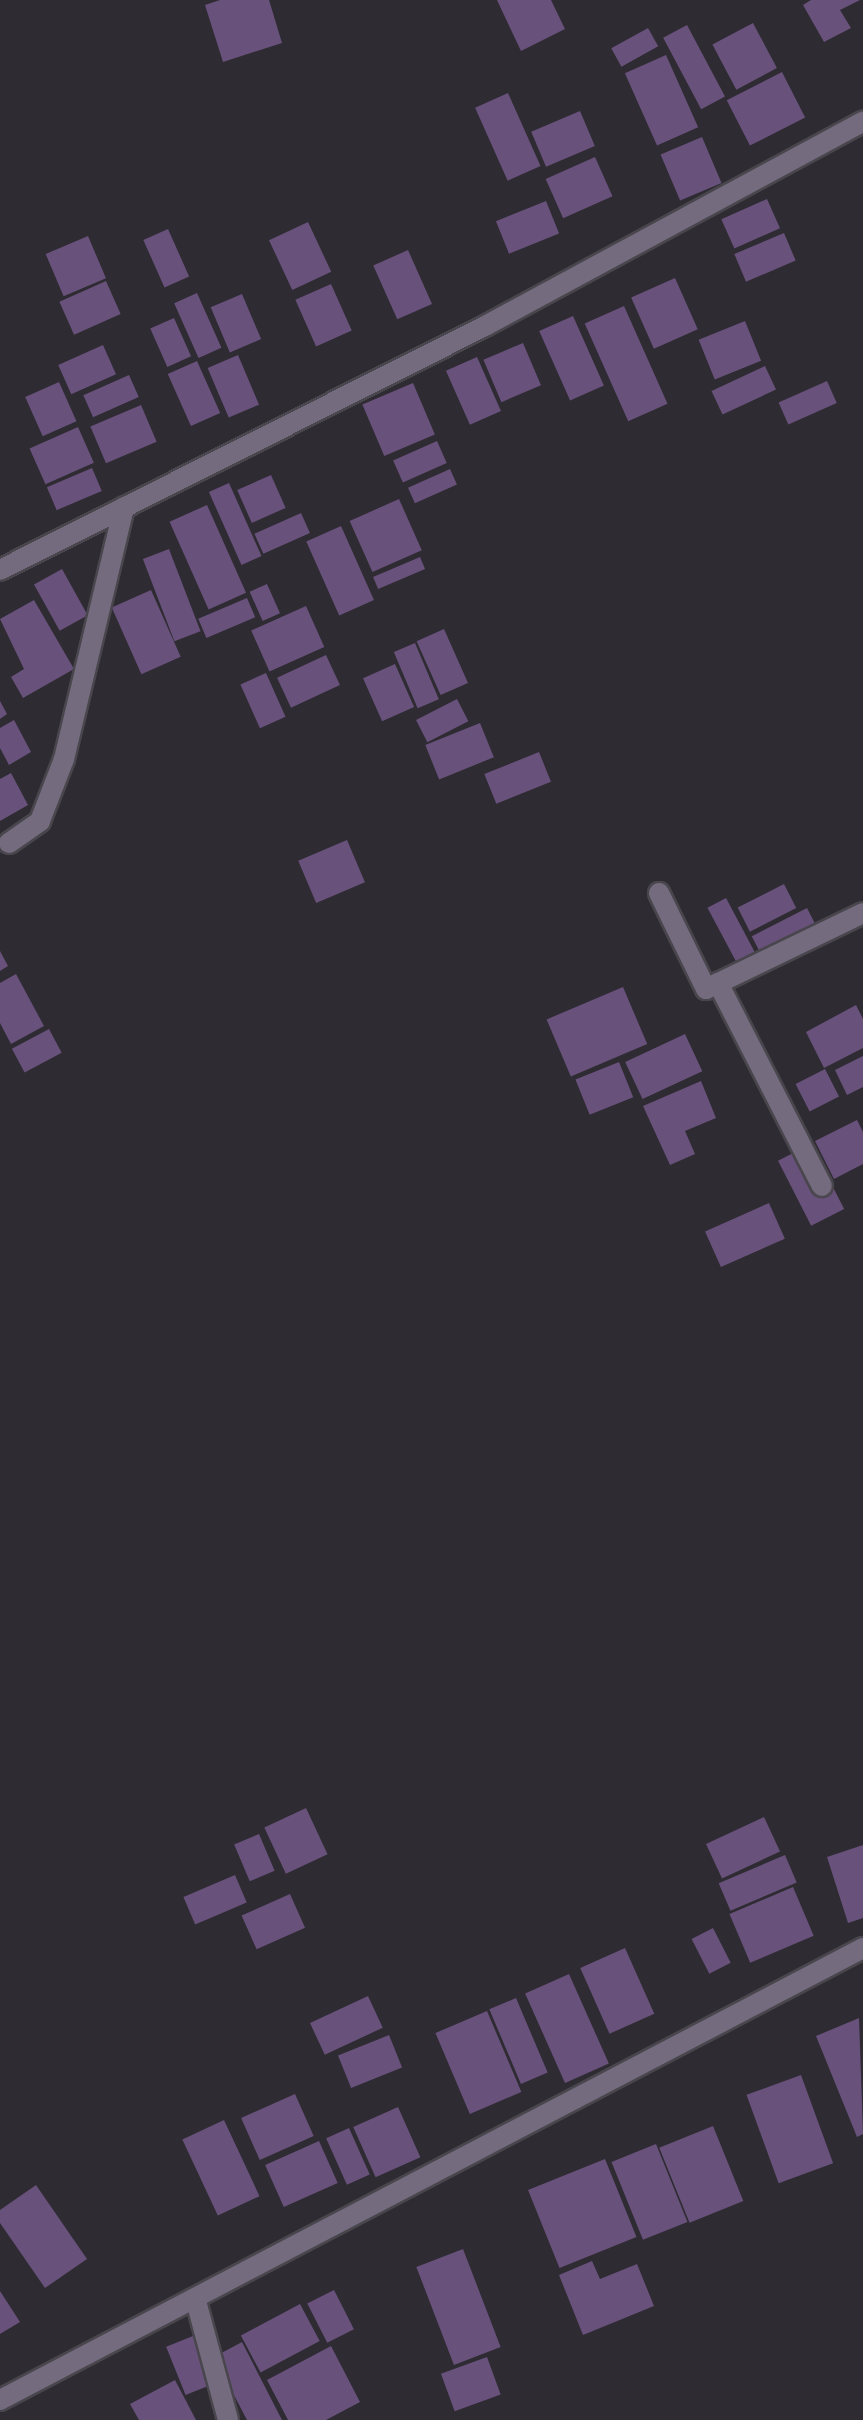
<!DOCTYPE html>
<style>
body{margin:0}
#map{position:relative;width:863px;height:2420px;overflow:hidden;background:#2e2b32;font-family:Cabin,sans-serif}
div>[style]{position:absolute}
.building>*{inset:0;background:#68517b;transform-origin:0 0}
.roads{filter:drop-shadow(2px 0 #49464d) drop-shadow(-2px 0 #49464d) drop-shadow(0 2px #49464d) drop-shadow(0 -2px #49464d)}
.minor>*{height:20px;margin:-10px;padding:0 10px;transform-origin:10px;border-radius:10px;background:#756b7e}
span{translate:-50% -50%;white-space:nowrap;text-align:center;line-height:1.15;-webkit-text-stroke:8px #2e2b32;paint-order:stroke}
</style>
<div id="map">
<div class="building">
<i style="clip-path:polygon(220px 0,269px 0,282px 43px,223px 62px,205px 5px)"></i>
<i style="clip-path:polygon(497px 0,551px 0,565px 29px,521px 51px)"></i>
<i style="clip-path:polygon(811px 0,860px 0,840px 10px,851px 28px,824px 42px,803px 5px)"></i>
<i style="left:753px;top:23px;width:51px;height:46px;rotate:62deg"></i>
<i style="left:687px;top:25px;width:81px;height:27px;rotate:62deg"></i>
<i style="left:648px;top:28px;width:21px;height:42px;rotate:61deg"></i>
<i style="left:666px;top:55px;width:79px;height:45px;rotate:66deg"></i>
<i style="left:782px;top:72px;width:51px;height:62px;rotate:63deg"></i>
<i style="left:508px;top:93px;width:80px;height:36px;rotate:66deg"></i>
<i style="left:580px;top:111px;width:38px;height:53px;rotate:67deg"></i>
<i style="left:702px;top:137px;width:50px;height:45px;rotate:67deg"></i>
<i style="left:595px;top:157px;width:43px;height:54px;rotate:66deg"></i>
<i style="left:767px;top:199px;width:32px;height:50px;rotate:66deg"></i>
<i style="left:546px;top:201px;width:35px;height:54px;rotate:68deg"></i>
<i style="left:308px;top:222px;width:55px;height:43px;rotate:65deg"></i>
<i style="left:168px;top:229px;width:52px;height:27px;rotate:66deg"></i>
<i style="left:784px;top:233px;width:30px;height:54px;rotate:67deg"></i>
<i style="left:88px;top:236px;width:46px;height:46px;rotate:67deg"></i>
<i style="left:408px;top:250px;width:59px;height:38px;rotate:66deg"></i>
<i style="left:675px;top:278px;width:56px;height:48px;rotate:66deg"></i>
<i style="left:106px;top:281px;width:36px;height:51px;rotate:66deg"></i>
<i style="left:331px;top:284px;width:51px;height:39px;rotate:66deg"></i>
<i style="left:197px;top:293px;width:60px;height:25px;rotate:66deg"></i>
<i style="left:242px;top:294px;width:49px;height:34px;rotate:67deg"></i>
<i style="left:624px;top:306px;width:107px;height:43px;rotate:66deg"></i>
<i style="left:573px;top:316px;width:76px;height:37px;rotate:66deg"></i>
<i style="left:174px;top:318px;width:42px;height:26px;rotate:66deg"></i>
<i style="left:745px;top:321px;width:43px;height:50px;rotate:68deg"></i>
<i style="left:523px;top:343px;width:46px;height:43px;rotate:67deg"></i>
<i style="left:103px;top:345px;width:32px;height:49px;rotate:66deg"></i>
<i style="left:238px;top:355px;width:54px;height:33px;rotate:67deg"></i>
<i style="left:477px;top:357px;width:59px;height:34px;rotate:66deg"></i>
<i style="left:197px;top:361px;width:57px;height:32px;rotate:66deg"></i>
<i style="left:765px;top:366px;width:26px;height:59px;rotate:65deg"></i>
<i style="left:129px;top:375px;width:24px;height:50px;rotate:66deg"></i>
<i style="left:827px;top:381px;width:24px;height:53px;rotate:66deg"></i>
<i style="left:59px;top:382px;width:43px;height:37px;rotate:66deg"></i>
<i style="left:413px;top:383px;width:56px;height:55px;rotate:67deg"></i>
<i style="left:141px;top:405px;width:40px;height:55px;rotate:67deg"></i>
<i style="left:78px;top:427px;width:39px;height:53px;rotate:66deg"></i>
<i style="left:437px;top:441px;width:24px;height:48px;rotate:66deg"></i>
<i style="left:92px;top:468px;width:25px;height:49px;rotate:67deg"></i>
<i style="left:450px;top:469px;width:17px;height:46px;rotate:66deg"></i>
<i style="left:271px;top:475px;width:36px;height:37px;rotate:66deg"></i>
<i style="left:229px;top:483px;width:80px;height:22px;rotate:66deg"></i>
<i style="left:399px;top:499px;width:56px;height:54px;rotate:66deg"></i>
<i style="left:207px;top:505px;width:96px;height:41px;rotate:66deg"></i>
<i style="left:301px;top:513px;width:22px;height:51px;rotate:66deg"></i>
<i style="left:341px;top:526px;width:81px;height:38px;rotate:66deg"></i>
<i style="left:169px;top:549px;width:88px;height:28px;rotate:69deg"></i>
<i style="left:420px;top:557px;width:13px;height:51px;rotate:67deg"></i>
<i style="left:62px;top:569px;width:53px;height:32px;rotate:61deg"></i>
<i style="left:267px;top:584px;width:32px;height:19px;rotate:66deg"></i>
<i style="left:151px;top:590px;width:73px;height:43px;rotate:66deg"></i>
<i style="left:247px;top:598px;width:21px;height:53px;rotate:67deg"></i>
<i style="clip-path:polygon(34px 600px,74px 669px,23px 698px,11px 677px,24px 669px,0 619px)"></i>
<i style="left:306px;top:606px;width:45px;height:60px;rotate:66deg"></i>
<i style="left:444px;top:629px;width:59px;height:30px;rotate:66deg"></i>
<i style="left:415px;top:643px;width:61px;height:23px;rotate:67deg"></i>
<i style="left:326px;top:655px;width:33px;height:54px;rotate:65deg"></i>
<i style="left:395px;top:664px;width:47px;height:35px;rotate:66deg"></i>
<i style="left:266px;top:673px;width:48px;height:28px;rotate:66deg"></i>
<i style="left:457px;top:699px;width:25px;height:46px;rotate:63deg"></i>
<i style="clip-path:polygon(0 701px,7px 714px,0 719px)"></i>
<i style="clip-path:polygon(14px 720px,31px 752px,9px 765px,0 748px,0 728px)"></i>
<i style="left:480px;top:723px;width:37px;height:59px;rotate:68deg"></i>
<i style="left:539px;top:752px;width:32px;height:59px;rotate:68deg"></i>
<i style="clip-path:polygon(11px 773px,28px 805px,0 821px,0 779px)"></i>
<i style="left:347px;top:840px;width:46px;height:53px;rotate:67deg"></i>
<i style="left:784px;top:884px;width:27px;height:52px;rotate:63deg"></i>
<i style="left:726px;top:898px;width:77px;height:21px;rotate:62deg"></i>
<i style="left:807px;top:908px;width:31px;height:62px;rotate:63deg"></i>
<i style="clip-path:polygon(0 951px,8px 966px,0 971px)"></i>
<i style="clip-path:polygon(16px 974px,44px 1026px,11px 1044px,0 1023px,0 983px)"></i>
<i style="left:623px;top:987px;width:62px;height:83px;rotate:67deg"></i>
<i style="clip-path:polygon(856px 1005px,863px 1019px,863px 1048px,824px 1068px,806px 1032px)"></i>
<i style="left:49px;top:1029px;width:27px;height:42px;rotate:62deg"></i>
<i style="left:685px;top:1034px;width:41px;height:66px;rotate:65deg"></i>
<i style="clip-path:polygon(863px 1056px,863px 1087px,847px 1095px,835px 1070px)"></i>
<i style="left:619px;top:1062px;width:38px;height:47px;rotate:68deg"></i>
<i style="left:825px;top:1069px;width:31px;height:33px;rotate:63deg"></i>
<i style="clip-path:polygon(701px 1081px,716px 1118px,685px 1131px,695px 1154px,670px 1165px,643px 1106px)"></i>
<i style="clip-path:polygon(857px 1120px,863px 1132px,863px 1164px,834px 1179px,815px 1141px)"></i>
<i style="left:811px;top:1144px;width:73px;height:37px;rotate:63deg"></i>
<i style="left:769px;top:1203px;width:39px;height:70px;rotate:66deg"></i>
<i style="left:306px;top:1808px;width:51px;height:46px;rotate:65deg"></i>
<i style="left:764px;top:1817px;width:38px;height:64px;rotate:65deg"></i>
<i style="left:259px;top:1834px;width:40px;height:27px;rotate:67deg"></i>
<i style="clip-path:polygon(863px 1845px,863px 1918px,848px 1923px,827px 1857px)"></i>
<i style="left:785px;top:1855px;width:30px;height:72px;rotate:67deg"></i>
<i style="left:235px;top:1875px;width:30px;height:56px;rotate:67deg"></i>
<i style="left:793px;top:1887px;width:53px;height:69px;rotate:67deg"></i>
<i style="left:290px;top:1894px;width:37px;height:53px;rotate:66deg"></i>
<i style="left:713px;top:1928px;width:39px;height:24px;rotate:63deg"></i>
<i style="left:625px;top:1948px;width:72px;height:49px;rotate:66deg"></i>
<i style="left:569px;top:1974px;width:98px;height:48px;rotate:66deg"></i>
<i style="left:368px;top:1996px;width:35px;height:64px;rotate:65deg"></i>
<i style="left:516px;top:1998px;width:81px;height:29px;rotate:67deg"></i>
<i style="left:487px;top:2011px;width:88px;height:56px;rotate:67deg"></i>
<i style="clip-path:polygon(859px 2018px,863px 2134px,857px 2137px,816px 2036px)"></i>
<i style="left:389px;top:2035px;width:35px;height:55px;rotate:68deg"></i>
<i style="left:801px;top:2075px;width:94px;height:58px;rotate:70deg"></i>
<i style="left:295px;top:2094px;width:46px;height:59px;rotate:66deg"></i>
<i style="left:398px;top:2107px;width:55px;height:49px;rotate:66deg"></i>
<i style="left:224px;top:2120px;width:84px;height:46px;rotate:65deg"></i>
<i style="left:713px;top:2126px;width:81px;height:58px;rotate:68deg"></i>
<i style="left:349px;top:2128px;width:51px;height:25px;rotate:66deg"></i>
<i style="left:319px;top:2141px;width:46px;height:59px;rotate:66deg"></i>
<i style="left:656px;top:2144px;width:84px;height:48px;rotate:68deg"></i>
<i style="left:605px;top:2159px;width:84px;height:83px;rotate:68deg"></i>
<i style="clip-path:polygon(36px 2185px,87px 2259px,45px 2288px,0 2223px,0 2210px)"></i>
<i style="left:463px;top:2249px;width:105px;height:50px;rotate:69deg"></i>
<i style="clip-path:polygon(592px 2261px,600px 2279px,637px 2264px,654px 2306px,583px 2335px,559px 2275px)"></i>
<i style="left:334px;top:2290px;width:44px;height:30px;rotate:63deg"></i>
<i style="clip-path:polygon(0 2291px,20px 2322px,0 2334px)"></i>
<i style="left:300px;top:2304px;width:42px;height:67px;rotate:62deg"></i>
<i style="left:193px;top:2336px;width:52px;height:29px;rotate:68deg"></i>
<i style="clip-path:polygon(242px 2342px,282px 2420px,247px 2420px,214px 2357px)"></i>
<i style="clip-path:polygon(331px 2346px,360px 2402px,326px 2420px,288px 2420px,267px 2380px)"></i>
<i style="left:487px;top:2357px;width:40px;height:49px;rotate:70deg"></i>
<i style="clip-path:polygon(175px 2380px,196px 2420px,139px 2420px,130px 2404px)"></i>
</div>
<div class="roads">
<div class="minor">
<i style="left:0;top:570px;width:543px;rotate:-26.71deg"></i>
<i style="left:485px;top:326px;width:430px;rotate:-28.4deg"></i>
<i style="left:9px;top:843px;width:38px;rotate:-35deg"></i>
<i style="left:40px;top:821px;width:66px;rotate:-68.8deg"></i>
<i style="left:64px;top:759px;width:259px;rotate:-76.6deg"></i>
<i style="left:659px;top:893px;width:107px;rotate:63.9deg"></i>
<i style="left:706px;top:989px;width:174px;rotate:-25.8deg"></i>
<i style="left:718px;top:983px;width:228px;rotate:62.9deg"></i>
<i style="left:196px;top:2301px;width:123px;rotate:74.9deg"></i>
<i style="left:0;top:2400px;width:974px;rotate:-27.64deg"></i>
</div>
</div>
</div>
